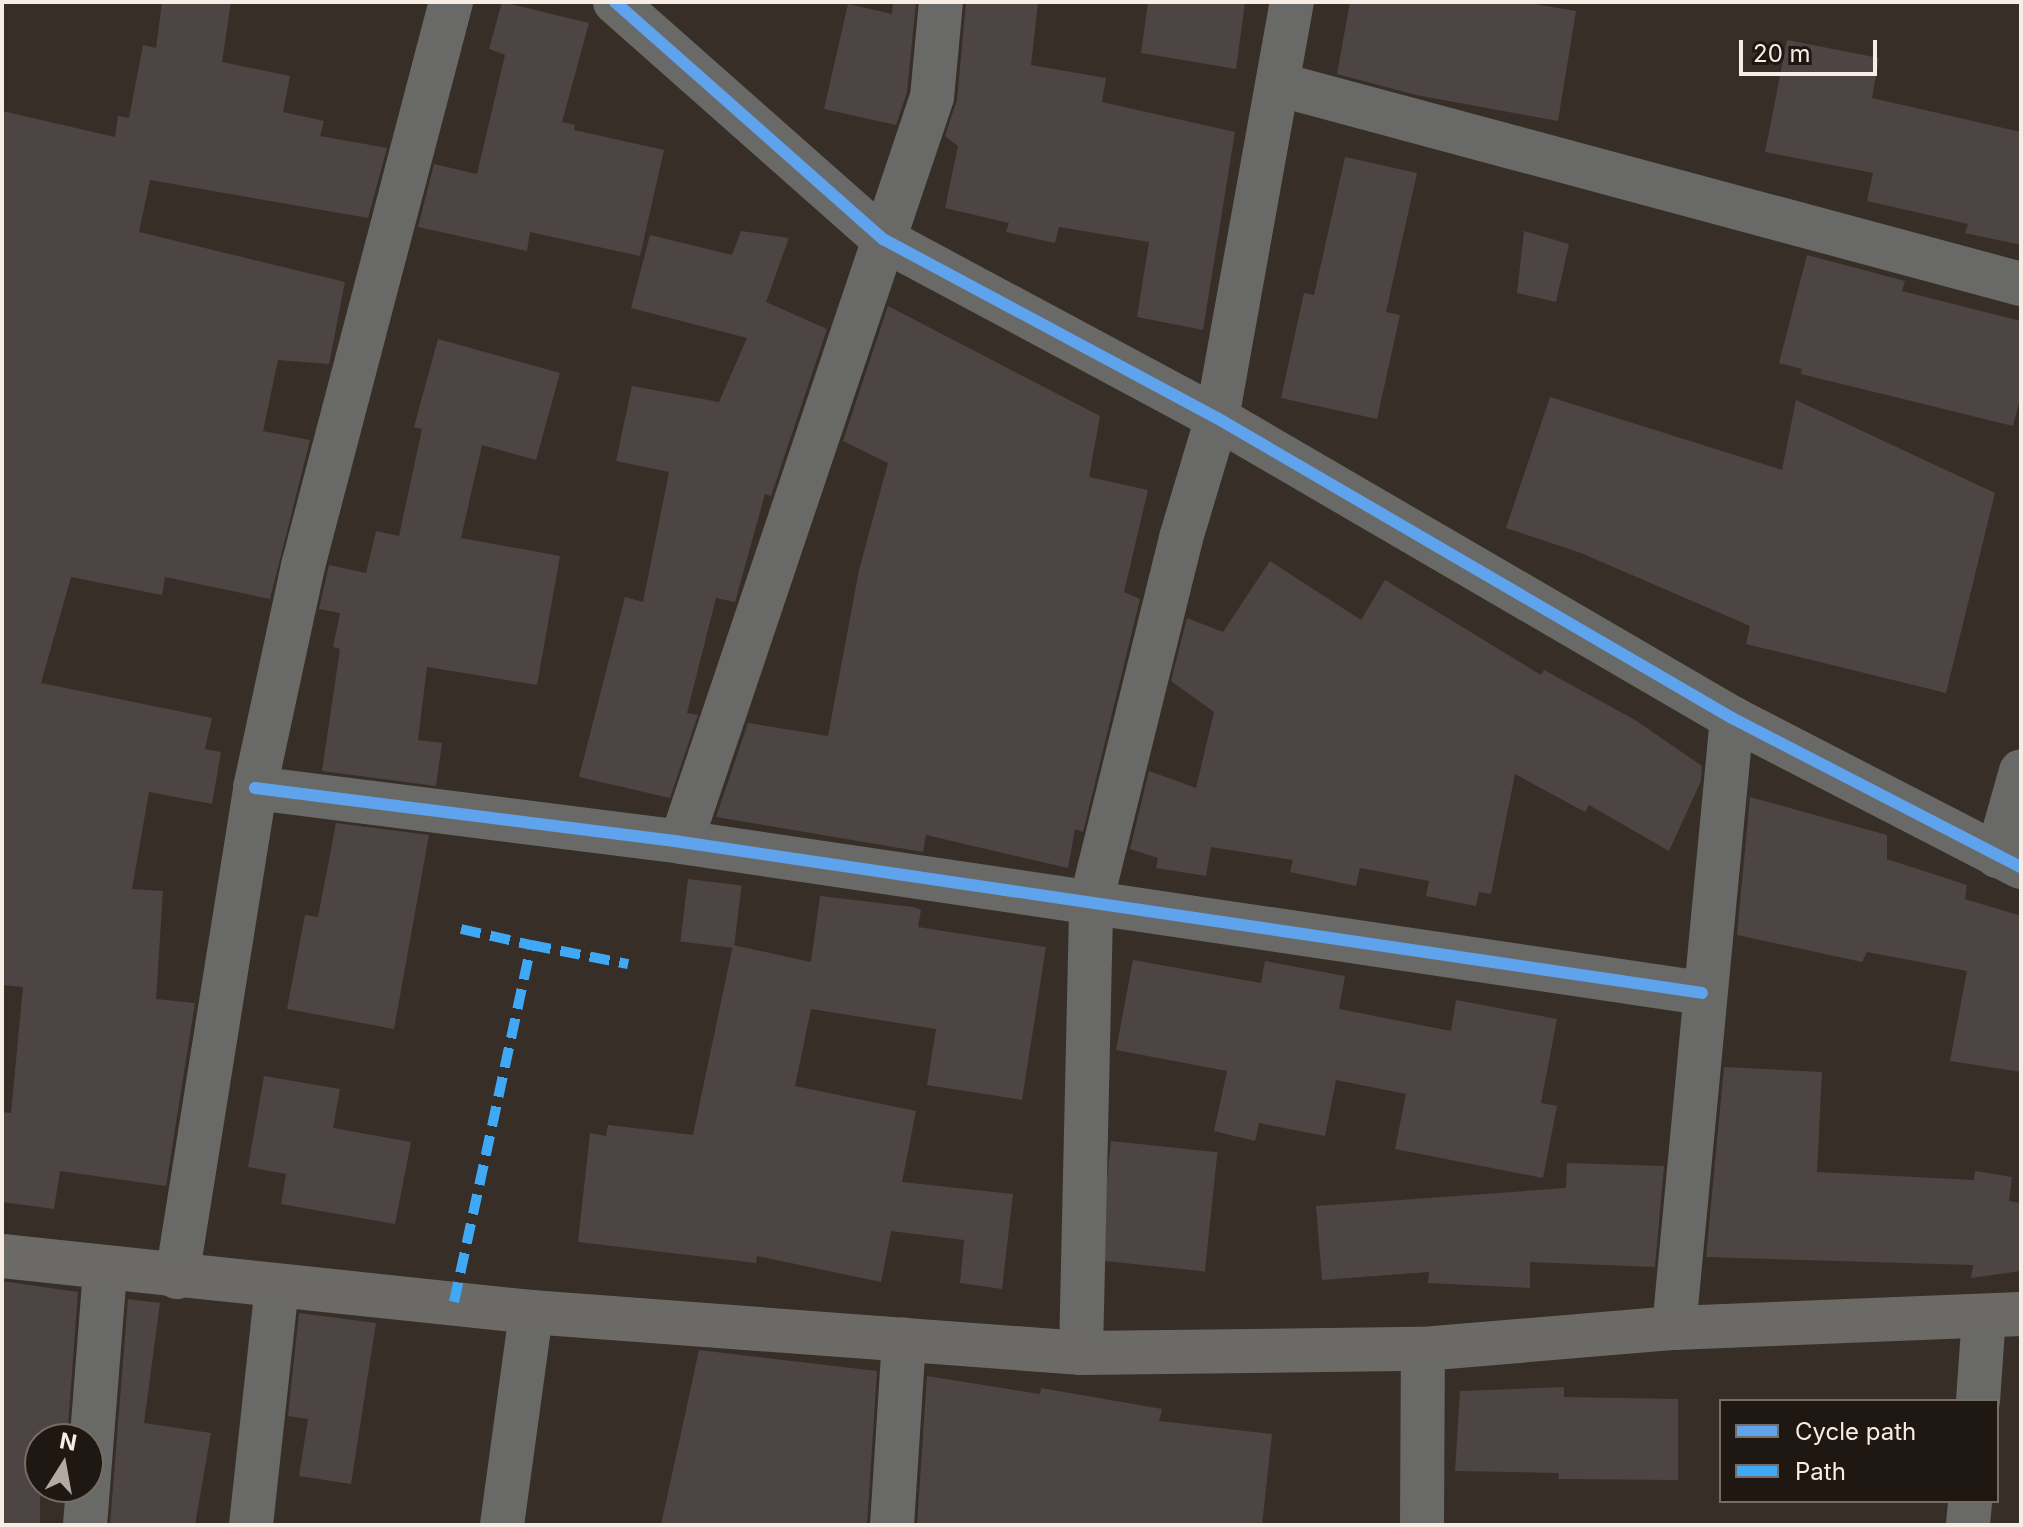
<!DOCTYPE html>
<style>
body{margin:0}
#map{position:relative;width:2023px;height:1527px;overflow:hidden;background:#372e28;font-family:Inter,sans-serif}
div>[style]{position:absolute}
.building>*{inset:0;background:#4d4544;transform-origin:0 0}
.minor>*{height:44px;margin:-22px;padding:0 22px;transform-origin:22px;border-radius:22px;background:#696a68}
.major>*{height:44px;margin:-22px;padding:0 22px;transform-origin:22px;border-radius:22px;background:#6c6a67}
.quiet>*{height:10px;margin-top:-5px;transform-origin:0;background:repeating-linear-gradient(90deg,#3fa9f5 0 20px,transparent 0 30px)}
.cycleway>*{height:12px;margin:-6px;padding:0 6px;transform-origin:6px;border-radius:6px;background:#60a3ed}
span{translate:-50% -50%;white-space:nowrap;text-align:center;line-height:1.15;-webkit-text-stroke:6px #1f1712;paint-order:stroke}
.frame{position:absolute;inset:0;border:4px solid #f7ede5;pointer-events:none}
.legend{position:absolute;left:1719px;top:1399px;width:280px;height:104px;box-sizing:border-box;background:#1f1712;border:2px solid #756d66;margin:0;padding:10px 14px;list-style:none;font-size:24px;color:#f7ede5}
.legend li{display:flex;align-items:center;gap:16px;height:40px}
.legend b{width:40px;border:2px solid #756d66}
.north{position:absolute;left:24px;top:1423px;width:80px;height:80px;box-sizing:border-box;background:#1f1712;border:2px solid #756d66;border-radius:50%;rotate:11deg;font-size:22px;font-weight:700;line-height:32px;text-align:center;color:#f7ede5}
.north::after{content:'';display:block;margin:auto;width:28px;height:36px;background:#b4aaa3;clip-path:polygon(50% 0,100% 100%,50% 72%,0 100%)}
.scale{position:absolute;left:1739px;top:40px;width:138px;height:36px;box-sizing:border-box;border:4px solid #f7ede5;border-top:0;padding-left:10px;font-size:24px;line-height:28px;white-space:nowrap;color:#f7ede5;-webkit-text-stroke:6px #1f1712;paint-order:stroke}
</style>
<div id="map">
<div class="building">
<i style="clip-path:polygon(162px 2px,231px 2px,222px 62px,290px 76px,283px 112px,324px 121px,320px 136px,387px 148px,368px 218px,150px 180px,139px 232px,345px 282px,329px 364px,278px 360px,263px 431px,310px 440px,270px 599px,165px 577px,162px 595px,71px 577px,41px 683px,212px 718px,205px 749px,221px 752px,212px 804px,149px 792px,132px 889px,163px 891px,156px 999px,195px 1003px,166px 1186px,60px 1171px,54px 1209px,2px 1202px,2px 1112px,11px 1113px,23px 987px,2px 985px,2px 111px,115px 137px,118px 116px,129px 118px,143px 45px,156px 48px)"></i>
<i style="clip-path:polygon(502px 2px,589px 23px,562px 122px,575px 125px,574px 130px,664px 150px,640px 256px,530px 232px,527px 251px,418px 227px,434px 164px,477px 174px,505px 55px,489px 49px)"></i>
<i style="clip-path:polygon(893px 2px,916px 2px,907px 92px,896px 125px,824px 109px,848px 4px,892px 14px)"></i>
<i style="clip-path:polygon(966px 2px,1038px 2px,1031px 65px,1106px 78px,1102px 102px,1235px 132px,1203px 330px,1137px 317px,1149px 242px,1059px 227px,1055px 243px,1006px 232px,1009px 223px,945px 208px,958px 146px,945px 136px,957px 100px)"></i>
<i style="clip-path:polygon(1148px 2px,1245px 2px,1236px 69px,1141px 53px)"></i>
<i style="clip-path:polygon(1350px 2px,1523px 2px,1576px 11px,1558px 121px,1416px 95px,1337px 74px)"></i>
<i style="clip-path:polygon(1787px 40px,1879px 58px,1872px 98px,2021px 132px,2021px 245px,1965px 233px,1968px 224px,1867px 201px,1873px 173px,1765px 152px)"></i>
<i style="clip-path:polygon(1345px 157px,1417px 173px,1386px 312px,1400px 315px,1377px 419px,1281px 398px,1304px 293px,1314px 295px)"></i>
<i style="clip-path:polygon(741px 231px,789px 238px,766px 302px,827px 329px,771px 496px,765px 494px,735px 602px,716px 598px,687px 713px,698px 715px,670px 798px,579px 777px,625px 597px,643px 602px,669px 472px,616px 461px,632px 386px,719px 402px,747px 338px,631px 308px,650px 235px,732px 255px)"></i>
<i style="clip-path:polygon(1524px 231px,1569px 244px,1556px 302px,1517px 293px)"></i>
<i style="clip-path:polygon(1807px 255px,1905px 281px,1902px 291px,2021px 321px,2021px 395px,2013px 426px,1801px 374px,1802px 369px,1779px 363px)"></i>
<i style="clip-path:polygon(888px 306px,1100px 416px,1089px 477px,1148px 490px,1124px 592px,1140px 599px,1083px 832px,1075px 829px,1068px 868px,926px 835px,923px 852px,716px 817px,748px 723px,828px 736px,859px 570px,888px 463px,843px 441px)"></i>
<i style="clip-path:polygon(438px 339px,560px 373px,536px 460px,482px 445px,461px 538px,560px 556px,537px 685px,427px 667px,418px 740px,442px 743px,436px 786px,322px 771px,340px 649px,333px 647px,340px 613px,319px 609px,329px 565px,366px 573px,376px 531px,399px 536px,422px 429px,414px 427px)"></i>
<i style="clip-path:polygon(1550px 397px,1782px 470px,1796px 400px,1995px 493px,1946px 693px,1746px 644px,1750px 626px,1581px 553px,1506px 528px)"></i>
<i style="clip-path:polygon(1270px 561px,1361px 620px,1385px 580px,1541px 675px,1544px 670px,1635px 720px,1702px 766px,1701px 781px,1669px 851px,1589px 805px,1585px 812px,1515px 774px,1491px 894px,1479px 892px,1476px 906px,1426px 896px,1429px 881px,1360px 868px,1356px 886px,1290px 872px,1293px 860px,1211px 847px,1206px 876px,1156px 868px,1158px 858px,1130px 849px,1149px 771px,1196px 788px,1214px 712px,1171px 681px,1187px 618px,1223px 632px)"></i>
<i style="clip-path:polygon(1750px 797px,1887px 835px,1887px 859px,1967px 885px,1965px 899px,2021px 916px,2021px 1072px,1950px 1061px,1967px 971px,1867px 952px,1862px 962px,1737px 935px)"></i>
<i style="clip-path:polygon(336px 823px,429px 835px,394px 1029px,287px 1009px,305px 915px,318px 917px)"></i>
<i style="left:688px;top:879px;width:54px;height:63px;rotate:7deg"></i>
<i style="clip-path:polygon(820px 896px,913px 907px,921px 910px,918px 927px,1046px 947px,1022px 1100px,927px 1085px,936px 1029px,811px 1009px,795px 1086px,916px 1111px,902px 1182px,1013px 1194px,1002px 1289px,960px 1283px,964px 1240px,891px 1231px,881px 1282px,757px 1256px,756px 1263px,578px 1242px,590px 1133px,606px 1136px,608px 1125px,693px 1135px,733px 945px,811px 962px)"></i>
<i style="clip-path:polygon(1133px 960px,1261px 983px,1265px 961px,1345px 976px,1339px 1009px,1451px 1031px,1456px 1000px,1557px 1019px,1541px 1103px,1557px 1106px,1543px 1178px,1395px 1149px,1406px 1094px,1336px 1080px,1325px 1136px,1259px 1123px,1255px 1141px,1214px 1131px,1227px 1071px,1116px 1050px)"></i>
<i style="clip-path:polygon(1724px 1067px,1822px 1072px,1817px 1172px,1974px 1180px,1975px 1171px,2012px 1177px,2009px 1201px,2021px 1203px,2021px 1271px,1971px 1278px,1973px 1265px,1706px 1257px)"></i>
<i style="clip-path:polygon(264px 1076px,340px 1089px,333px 1128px,411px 1142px,395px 1224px,281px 1204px,286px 1174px,248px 1167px)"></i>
<i style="left:1111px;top:1141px;width:107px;height:120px;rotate:6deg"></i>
<i style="clip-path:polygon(1567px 1163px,1664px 1166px,1655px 1267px,1530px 1262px,1530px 1288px,1428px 1283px,1429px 1272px,1322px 1280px,1316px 1206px,1566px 1188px)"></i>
<i style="clip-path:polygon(2px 1281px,78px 1292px,67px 1439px,40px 1439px,40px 1525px,2px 1525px)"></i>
<i style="clip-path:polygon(128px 1299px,160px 1303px,144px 1423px,211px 1433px,195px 1525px,110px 1525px)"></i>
<i style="clip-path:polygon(299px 1313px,376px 1323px,351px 1484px,299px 1476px,308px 1419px,288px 1416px)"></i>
<i style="clip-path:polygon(699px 1350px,877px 1371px,867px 1525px,661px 1525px)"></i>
<i style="clip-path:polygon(927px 1376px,1040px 1394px,1041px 1388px,1162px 1409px,1159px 1421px,1272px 1434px,1262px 1525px,917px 1525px)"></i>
<i style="clip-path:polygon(1564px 1387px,1564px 1397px,1678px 1399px,1678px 1480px,1558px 1479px,1559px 1473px,1455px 1471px,1460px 1391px)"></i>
</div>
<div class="minor">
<i style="left:615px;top:2px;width:358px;rotate:41.5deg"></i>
<i style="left:883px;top:239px;width:379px;rotate:28.2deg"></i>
<i style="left:1217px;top:418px;width:596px;rotate:30.22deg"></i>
<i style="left:1732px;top:718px;width:325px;rotate:27.3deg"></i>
<i style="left:1281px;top:85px;width:766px;rotate:15.05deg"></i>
<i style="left:255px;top:788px;width:429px;rotate:7.2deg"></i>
<i style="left:681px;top:842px;width:1032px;rotate:8.41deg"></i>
<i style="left:681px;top:842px;width:786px;rotate:-71.38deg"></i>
<i style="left:932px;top:97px;width:95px;rotate:-84.6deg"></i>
<i style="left:1997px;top:856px;width:88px;rotate:-74.2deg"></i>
<i style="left:177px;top:1277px;width:495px;rotate:-80.9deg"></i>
<i style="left:255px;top:788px;width:227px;rotate:-77.8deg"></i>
<i style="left:303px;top:566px;width:583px;rotate:-75.3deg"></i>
<i style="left:1674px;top:1328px;width:613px;rotate:-84.57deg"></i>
<i style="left:1081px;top:1353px;width:451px;rotate:-88.7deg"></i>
<i style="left:1091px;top:902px;width:375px;rotate:-76.1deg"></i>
<i style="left:1181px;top:538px;width:125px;rotate:-73.3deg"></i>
<i style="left:1217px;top:418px;width:423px;rotate:-79.8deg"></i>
<i style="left:1978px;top:1401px;width:85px;rotate:-86deg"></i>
<i style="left:85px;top:1525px;width:257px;rotate:-85.5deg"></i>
<i style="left:251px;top:1525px;width:240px;rotate:-83.8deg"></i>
<i style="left:502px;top:1525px;width:215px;rotate:-82.2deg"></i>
<i style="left:892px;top:1525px;width:186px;rotate:-86.3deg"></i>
<i style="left:1422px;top:1525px;width:176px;rotate:-89.7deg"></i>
<i style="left:1968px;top:1525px;width:24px;rotate:-85deg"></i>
</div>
<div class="major">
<i style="left:2px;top:1256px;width:532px;rotate:6.04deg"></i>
<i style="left:531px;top:1312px;width:552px;rotate:4.26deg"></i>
<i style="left:1081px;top:1353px;width:342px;rotate:-0.7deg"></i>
<i style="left:1423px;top:1349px;width:252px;rotate:-4.8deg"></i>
<i style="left:1674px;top:1328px;width:347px;rotate:-2.3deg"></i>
</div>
<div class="quiet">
<i style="left:461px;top:929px;width:72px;rotate:12.9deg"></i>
<i style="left:454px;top:1302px;width:365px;rotate:-77.8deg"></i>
<i style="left:531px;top:945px;width:99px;rotate:11.1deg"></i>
</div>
<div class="cycleway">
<i style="left:615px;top:2px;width:358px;rotate:41.5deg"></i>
<i style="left:883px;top:239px;width:379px;rotate:28.2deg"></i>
<i style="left:1217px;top:418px;width:596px;rotate:30.22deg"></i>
<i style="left:1732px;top:718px;width:325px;rotate:27.3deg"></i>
<i style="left:255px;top:788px;width:429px;rotate:7.2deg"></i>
<i style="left:681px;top:842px;width:1032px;rotate:8.41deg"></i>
</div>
<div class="frame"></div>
<ul class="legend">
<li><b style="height:10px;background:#60a3ed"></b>Cycle path</li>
<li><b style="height:10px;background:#3fa9f5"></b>Path</li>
</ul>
<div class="north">N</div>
<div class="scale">20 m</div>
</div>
